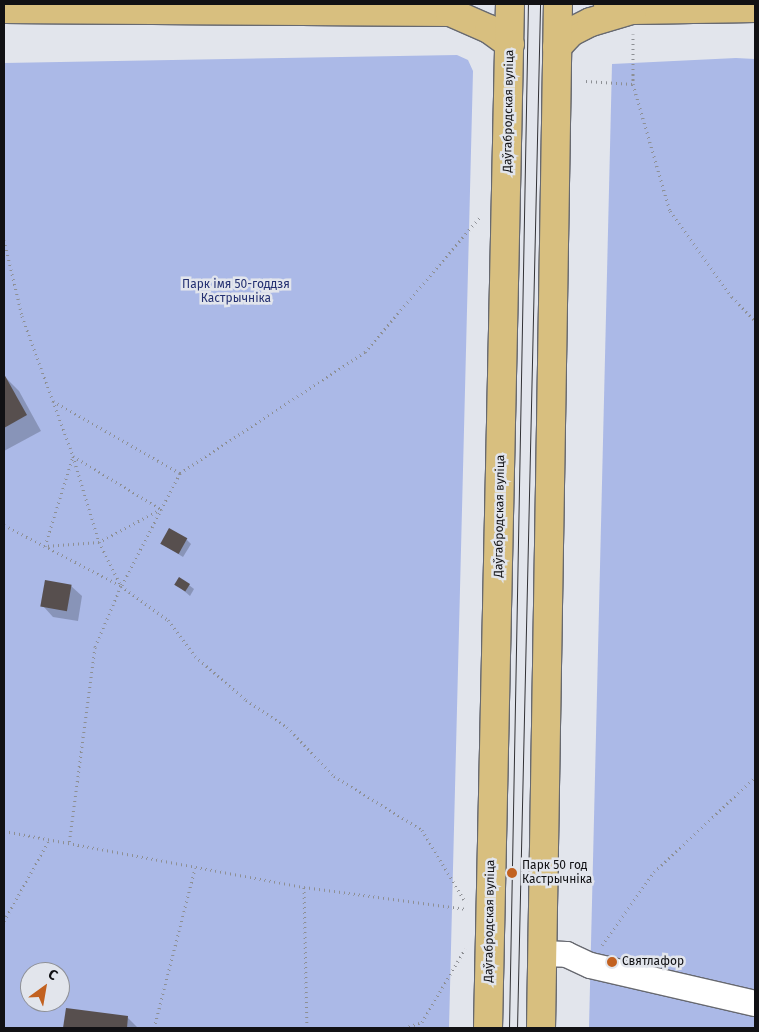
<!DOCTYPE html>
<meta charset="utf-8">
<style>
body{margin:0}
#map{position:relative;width:759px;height:1032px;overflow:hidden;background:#e2e5ec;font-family:"Fira Sans",sans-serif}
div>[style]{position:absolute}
.green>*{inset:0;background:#abb9e7}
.shadow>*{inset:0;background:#0003}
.building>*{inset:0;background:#574f4e;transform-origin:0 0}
.path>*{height:3px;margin-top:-1.5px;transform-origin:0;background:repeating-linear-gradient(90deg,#8d8f94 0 1px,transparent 0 5px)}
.roads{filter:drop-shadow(1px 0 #676970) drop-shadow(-1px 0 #676970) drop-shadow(0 1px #676970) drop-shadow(0 -1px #676970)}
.minor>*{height:25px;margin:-12.5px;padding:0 12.5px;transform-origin:12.5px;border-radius:12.5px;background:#fff}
.major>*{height:28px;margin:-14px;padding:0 14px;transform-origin:14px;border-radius:14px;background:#d8bf7f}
.tram>*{height:1px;margin:-0.5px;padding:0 0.5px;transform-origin:0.5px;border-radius:0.5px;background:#323236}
.dots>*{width:14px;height:14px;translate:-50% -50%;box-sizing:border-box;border:2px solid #e2e5ec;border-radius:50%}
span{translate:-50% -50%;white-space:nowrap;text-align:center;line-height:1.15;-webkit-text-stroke:5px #e2e5ec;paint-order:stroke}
.street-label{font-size:12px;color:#111114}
.park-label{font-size:12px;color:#243071}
.poi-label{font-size:12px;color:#111114}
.left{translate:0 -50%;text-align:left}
.frame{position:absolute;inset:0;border:5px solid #111114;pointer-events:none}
.north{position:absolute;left:20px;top:962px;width:50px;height:50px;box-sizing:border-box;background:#e2e5ec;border:1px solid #8e9096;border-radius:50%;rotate:32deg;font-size:14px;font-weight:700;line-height:20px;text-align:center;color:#111114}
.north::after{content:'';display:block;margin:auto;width:18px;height:22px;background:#c26120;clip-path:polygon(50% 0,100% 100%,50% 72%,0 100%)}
</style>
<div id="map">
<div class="green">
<i style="clip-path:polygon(evenodd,457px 55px,468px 60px,473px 71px,449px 1028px,4px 1028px,4px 63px,457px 55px,30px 972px,60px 972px,60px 1002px,30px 1002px,30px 972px)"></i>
<i style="clip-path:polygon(736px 58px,755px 59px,755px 1028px,589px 1028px,612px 64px)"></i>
</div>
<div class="shadow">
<i style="clip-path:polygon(4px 376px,19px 391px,41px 431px,4px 451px)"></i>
<i style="clip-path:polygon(186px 539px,191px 544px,183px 557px,162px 544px)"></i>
<i style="clip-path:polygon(180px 578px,194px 589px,190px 596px,176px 584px)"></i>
<i style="clip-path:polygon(71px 586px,82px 596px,78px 621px,53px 617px,43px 606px)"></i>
<i style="clip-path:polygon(67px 1009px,128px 1018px,138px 1028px,65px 1028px)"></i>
</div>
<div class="building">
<i style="clip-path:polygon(4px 374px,27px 415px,4px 428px)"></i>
<i style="left:169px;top:528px;width:21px;height:18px;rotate:29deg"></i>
<i style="left:179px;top:577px;width:13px;height:9px;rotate:32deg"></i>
<i style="left:45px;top:580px;width:27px;height:27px;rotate:10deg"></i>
<i style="clip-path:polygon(66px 1008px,128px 1016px,127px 1028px,63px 1028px)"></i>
</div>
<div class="path">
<i style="left:633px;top:34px;width:50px;rotate:90deg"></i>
<i style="left:633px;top:84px;width:132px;rotate:73.8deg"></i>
<i style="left:670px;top:211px;width:106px;rotate:54.2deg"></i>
<i style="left:732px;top:297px;width:33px;rotate:46deg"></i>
<i style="left:586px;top:81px;width:47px;rotate:3.7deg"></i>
<i style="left:4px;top:240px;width:78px;rotate:76.7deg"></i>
<i style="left:22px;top:316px;width:149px;rotate:70deg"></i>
<i style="left:73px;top:456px;width:90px;rotate:73.2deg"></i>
<i style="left:99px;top:542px;width:49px;rotate:63.4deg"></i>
<i style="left:121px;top:586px;width:58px;rotate:35.9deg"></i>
<i style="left:168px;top:620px;width:45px;rotate:53.1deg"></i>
<i style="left:195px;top:656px;width:67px;rotate:40.8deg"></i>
<i style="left:246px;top:700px;width:49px;rotate:33.4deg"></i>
<i style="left:287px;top:727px;width:68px;rotate:46.2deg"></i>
<i style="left:334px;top:776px;width:103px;rotate:31.5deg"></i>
<i style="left:422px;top:830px;width:85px;rotate:58.9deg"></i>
<i style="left:53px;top:401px;width:146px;rotate:29.6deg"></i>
<i style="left:180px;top:473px;width:221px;rotate:-33.2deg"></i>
<i style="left:365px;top:352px;width:177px;rotate:-49.6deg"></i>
<i style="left:73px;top:456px;width:103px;rotate:31.1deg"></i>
<i style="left:161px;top:509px;width:70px;rotate:152deg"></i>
<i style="left:99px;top:542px;width:54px;rotate:175.8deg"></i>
<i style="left:45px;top:546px;width:94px;rotate:-72.7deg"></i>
<i style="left:4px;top:525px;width:132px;rotate:27.5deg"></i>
<i style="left:121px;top:586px;width:66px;rotate:113.1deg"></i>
<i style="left:95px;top:647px;width:199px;rotate:97.5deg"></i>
<i style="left:122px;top:585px;width:126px;rotate:-62.6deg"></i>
<i style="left:4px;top:831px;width:305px;rotate:10.6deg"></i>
<i style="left:304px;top:887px;width:164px;rotate:7.7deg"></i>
<i style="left:304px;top:887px;width:141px;rotate:88.8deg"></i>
<i style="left:4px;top:921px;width:93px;rotate:-60.9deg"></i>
<i style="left:602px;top:945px;width:90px;rotate:-54.5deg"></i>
<i style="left:654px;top:872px;width:139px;rotate:-43.2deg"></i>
<i style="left:154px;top:1028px;width:165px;rotate:-75.6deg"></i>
<i style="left:404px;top:1028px;width:19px;rotate:-18deg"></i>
<i style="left:422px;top:1022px;width:85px;rotate:-59.5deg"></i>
</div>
<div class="roads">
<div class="minor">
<i style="left:541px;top:953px;width:25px;rotate:2deg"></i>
<i style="left:566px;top:954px;width:26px;rotate:25deg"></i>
<i style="left:590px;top:965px;width:169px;rotate:13deg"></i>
</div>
<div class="major">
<i style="left:608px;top:4px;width:25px;rotate:14deg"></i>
<i style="left:632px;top:10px;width:123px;rotate:-0.9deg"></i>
<i style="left:4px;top:9px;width:446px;rotate:0.4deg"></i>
<i style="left:450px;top:12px;width:43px;rotate:23.6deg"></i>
<i style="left:489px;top:29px;width:26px;rotate:36deg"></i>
<i style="left:557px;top:47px;width:21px;rotate:-47deg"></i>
<i style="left:571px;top:32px;width:22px;rotate:-27deg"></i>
<i style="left:591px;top:22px;width:43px;rotate:-16.3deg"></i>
<i style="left:488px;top:1028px;width:1024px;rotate:-88.77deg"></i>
<i style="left:541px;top:1028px;width:1024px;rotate:-89.05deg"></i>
</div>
</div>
<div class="tram">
<i style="left:509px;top:1028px;width:1024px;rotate:-88.94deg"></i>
<i style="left:517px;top:1028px;width:1024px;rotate:-88.71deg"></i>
</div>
<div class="dots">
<i style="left:512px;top:873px;background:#c26120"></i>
<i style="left:612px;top:962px;background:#c26120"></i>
</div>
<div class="street-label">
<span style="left:509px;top:111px;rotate:-89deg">Даўгабродская вуліца</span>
<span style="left:500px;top:516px;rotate:-89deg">Даўгабродская вуліца</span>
<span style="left:490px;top:921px;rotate:-89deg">Даўгабродская вуліца</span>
</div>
<div class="park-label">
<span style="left:236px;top:292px">Парк імя 50-годдзя<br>Кастрычніка</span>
</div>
<div class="poi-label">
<span class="left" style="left:522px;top:873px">Парк 50 год<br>Кастрычніка</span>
<span class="left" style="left:622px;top:962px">Святлафор</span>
</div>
<div class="frame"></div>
<div class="north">С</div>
</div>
